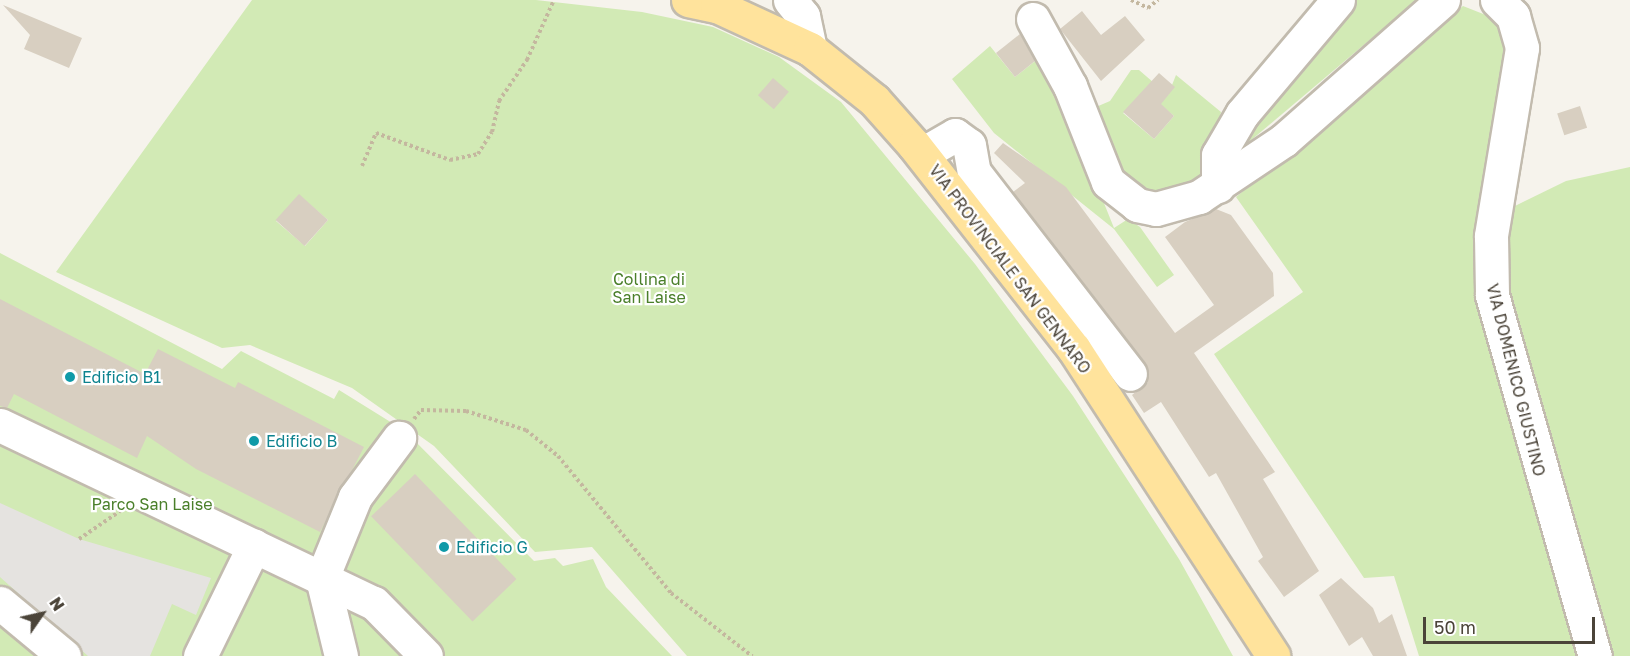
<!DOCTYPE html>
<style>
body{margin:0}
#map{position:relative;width:1630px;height:656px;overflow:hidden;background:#f6f3ec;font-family:"Golos Text",sans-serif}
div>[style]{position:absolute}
.green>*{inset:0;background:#d2eab5}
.parking>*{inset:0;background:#e5e3e0}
.building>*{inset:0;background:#d8cfc1;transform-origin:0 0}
.path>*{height:4px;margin-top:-2px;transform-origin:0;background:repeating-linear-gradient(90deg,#c4b79f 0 3px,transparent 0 6px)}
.roads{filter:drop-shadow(2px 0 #c2bbae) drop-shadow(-2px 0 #c2bbae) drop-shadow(0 2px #c2bbae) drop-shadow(0 -2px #c2bbae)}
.minor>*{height:33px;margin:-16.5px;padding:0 16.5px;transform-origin:16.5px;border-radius:16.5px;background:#fff}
.major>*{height:33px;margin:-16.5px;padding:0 16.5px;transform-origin:16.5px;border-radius:16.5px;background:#ffe39c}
.dots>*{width:16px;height:16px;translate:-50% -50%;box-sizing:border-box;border:3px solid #fff;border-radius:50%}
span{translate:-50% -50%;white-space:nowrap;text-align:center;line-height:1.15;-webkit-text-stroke:4.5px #fff;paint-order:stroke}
.street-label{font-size:16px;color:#4b4439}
.park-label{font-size:16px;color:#4a7f2a}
.culture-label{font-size:16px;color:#0d838f}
.left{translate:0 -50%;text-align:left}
.north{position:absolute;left:12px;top:584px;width:60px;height:60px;-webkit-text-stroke:4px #fff;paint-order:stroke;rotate:56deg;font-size:16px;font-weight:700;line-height:24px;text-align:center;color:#4b4439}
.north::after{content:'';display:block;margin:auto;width:21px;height:27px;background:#4b4439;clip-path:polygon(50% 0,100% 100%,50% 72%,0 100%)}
.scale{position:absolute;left:1423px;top:617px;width:172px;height:27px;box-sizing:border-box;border:3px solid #4b4439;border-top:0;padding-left:8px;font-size:18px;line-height:21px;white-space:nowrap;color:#4b4439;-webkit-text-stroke:4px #fff;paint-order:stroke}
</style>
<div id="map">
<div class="green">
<i style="clip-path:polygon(evenodd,252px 0,536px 0,642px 12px,713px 27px,779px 57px,841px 102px,975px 264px,1073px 396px,1179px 559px,1233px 656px,687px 656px,592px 547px,535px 552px,434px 446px,352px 388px,250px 345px,222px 348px,56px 272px,252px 0,299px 195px,328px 220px,305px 246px,276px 221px,299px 195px)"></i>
<i style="clip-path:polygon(1354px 0,1417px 0,1224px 163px,1263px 105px)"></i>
<i style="clip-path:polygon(1463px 6px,1506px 23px,1514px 58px,1493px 129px,1474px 246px,1482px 320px,1581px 656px,1419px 656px,1394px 576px,1364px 578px,1214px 354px,1303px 292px,1236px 197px)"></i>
<i style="clip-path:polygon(990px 46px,1015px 77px,1044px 54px,1114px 228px,1128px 219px,1140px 227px,1174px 275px,1157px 287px,1114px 229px,994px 133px,952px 79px)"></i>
<i style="clip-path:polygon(evenodd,1131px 70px,1139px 70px,1168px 95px,1176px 75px,1221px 112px,1205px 182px,1169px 204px,1128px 194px,1089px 110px,1110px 101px,1131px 70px,1150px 96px,1174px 116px,1154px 139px,1123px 113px,1150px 96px)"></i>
<i style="clip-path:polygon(1630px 167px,1630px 656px,1609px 656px,1512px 330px,1505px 261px,1513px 207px,1566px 181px)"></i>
<i style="clip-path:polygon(0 253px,222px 369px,241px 351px,334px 399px,339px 390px,405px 431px,534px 561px,555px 558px,563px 566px,593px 559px,606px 587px,672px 656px,0 656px)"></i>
</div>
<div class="parking">
<i style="clip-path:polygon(0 503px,79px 539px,211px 578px,196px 615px,172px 604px,150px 656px,88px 656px,0 577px)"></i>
</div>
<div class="building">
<i style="clip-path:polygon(3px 5px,82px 38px,69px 68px,24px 49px,30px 35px)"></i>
<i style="clip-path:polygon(1082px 11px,1101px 35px,1125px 16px,1145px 40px,1101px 81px,1060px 29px)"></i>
<i style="clip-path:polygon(1020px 34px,1035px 61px,1015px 77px,996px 53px)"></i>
<i style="clip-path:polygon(1159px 73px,1175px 87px,1161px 104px,1174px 116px,1154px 139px,1123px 112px)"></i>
<i style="left:773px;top:78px;width:21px;height:23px;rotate:41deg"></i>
<i style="left:1580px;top:106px;width:23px;height:24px;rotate:72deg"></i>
<i style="clip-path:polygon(1003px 143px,1066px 187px,1175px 333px,1214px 305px,1165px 237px,1185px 222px,1216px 209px,1231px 215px,1273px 273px,1274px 296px,1194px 353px,1275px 472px,1263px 479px,1319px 571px,1284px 597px,1258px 561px,1263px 557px,1216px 473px,1209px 477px,1161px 402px,1144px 413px,1132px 395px,1148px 382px,1145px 363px,1013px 192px,1025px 183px,994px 153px)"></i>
<i style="left:299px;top:194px;width:39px;height:35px;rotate:42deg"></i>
<i style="clip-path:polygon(0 299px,145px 374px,158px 349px,235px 388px,238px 382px,364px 447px,320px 532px,196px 469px,147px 436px,137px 458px,14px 394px,7px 408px,0 406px)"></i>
<i style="left:415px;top:474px;width:146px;height:61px;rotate:46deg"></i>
<i style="clip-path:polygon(1341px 578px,1373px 608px,1379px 623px,1392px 614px,1407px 656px,1373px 656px,1362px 637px,1349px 646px,1319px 595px)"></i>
</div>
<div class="path">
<i style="left:1131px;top:0;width:19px;rotate:25deg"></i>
<i style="left:1148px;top:8px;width:13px;rotate:-39deg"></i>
<i style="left:362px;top:166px;width:36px;rotate:-67deg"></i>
<i style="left:376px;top:133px;width:79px;rotate:20deg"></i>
<i style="left:450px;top:160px;width:29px;rotate:-12deg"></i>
<i style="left:478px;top:154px;width:26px;rotate:-58deg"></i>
<i style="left:492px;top:132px;width:32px;rotate:-77deg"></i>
<i style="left:499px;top:101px;width:50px;rotate:-55.7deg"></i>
<i style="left:527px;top:60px;width:66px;rotate:-65.8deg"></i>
<i style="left:414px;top:419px;width:11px;rotate:-52deg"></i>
<i style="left:421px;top:410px;width:45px;rotate:1.3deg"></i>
<i style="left:466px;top:411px;width:63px;rotate:17.6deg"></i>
<i style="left:526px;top:430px;width:41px;rotate:39.1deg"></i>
<i style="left:558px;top:456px;width:178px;rotate:50.5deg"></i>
<i style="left:671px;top:593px;width:103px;rotate:37.9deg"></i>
<i style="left:79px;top:539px;width:50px;rotate:-34.3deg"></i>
</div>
<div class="roads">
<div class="minor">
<i style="left:790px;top:0;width:21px;rotate:51deg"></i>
<i style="left:803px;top:16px;width:34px;rotate:78deg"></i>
<i style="left:1497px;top:0;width:23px;rotate:45deg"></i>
<i style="left:1513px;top:16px;width:33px;rotate:74deg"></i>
<i style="left:1522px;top:48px;width:191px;rotate:99.4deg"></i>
<i style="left:1491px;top:236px;width:59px;rotate:89deg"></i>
<i style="left:1492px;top:295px;width:375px;rotate:74.1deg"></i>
<i style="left:1033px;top:19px;width:77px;rotate:61.1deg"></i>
<i style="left:1070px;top:86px;width:103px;rotate:68.4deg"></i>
<i style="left:1108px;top:182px;width:37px;rotate:38deg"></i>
<i style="left:1137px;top:205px;width:19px;rotate:12deg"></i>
<i style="left:1156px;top:209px;width:45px;rotate:-15.6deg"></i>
<i style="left:1199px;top:197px;width:102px;rotate:-33.8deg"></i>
<i style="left:1284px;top:140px;width:212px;rotate:-41.4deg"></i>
<i style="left:922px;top:154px;width:38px;rotate:-30deg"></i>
<i style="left:955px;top:135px;width:17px;rotate:36deg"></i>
<i style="left:969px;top:145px;width:27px;rotate:80deg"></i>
<i style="left:974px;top:172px;width:255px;rotate:52.3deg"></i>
<i style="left:1218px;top:186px;width:31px;rotate:-90deg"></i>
<i style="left:1218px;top:155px;width:48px;rotate:-59.7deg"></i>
<i style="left:1242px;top:114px;width:149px;rotate:-49.9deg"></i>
<i style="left:0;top:425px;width:414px;rotate:25.5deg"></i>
<i style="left:374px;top:603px;width:74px;rotate:45.5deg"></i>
<i style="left:0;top:603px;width:83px;rotate:39.6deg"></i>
<i style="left:200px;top:656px;width:123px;rotate:-63.9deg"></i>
<i style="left:341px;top:656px;width:80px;rotate:-103.7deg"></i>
<i style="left:322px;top:578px;width:87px;rotate:-67.8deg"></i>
<i style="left:355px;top:497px;width:74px;rotate:-53.3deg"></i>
</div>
<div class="major">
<i style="left:688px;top:0;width:30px;rotate:12deg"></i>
<i style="left:717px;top:6px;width:102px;rotate:24.8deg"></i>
<i style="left:810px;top:49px;width:82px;rotate:38.6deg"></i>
<i style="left:874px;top:100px;width:60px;rotate:48.4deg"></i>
<i style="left:914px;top:145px;width:259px;rotate:51.9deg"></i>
<i style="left:1074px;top:349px;width:366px;rotate:57deg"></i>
</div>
</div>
<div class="dots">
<i style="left:70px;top:377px;background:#0f9aa8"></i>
<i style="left:254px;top:441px;background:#0f9aa8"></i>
<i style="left:444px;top:547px;background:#0f9aa8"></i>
</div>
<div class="street-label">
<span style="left:1010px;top:269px;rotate:53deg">VIA PROVINCIALE SAN GENNARO</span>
<span style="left:1516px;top:380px;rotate:76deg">VIA DOMENICO GIUSTINO</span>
</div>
<div class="park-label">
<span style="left:649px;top:288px">Collina di<br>San Laise</span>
<span style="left:152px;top:504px">Parco San Laise</span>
</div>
<div class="culture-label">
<span class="left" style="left:82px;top:377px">Edificio B1</span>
<span class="left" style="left:266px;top:441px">Edificio B</span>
<span class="left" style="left:456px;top:547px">Edificio G</span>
</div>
<div class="north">N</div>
<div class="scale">50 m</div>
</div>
